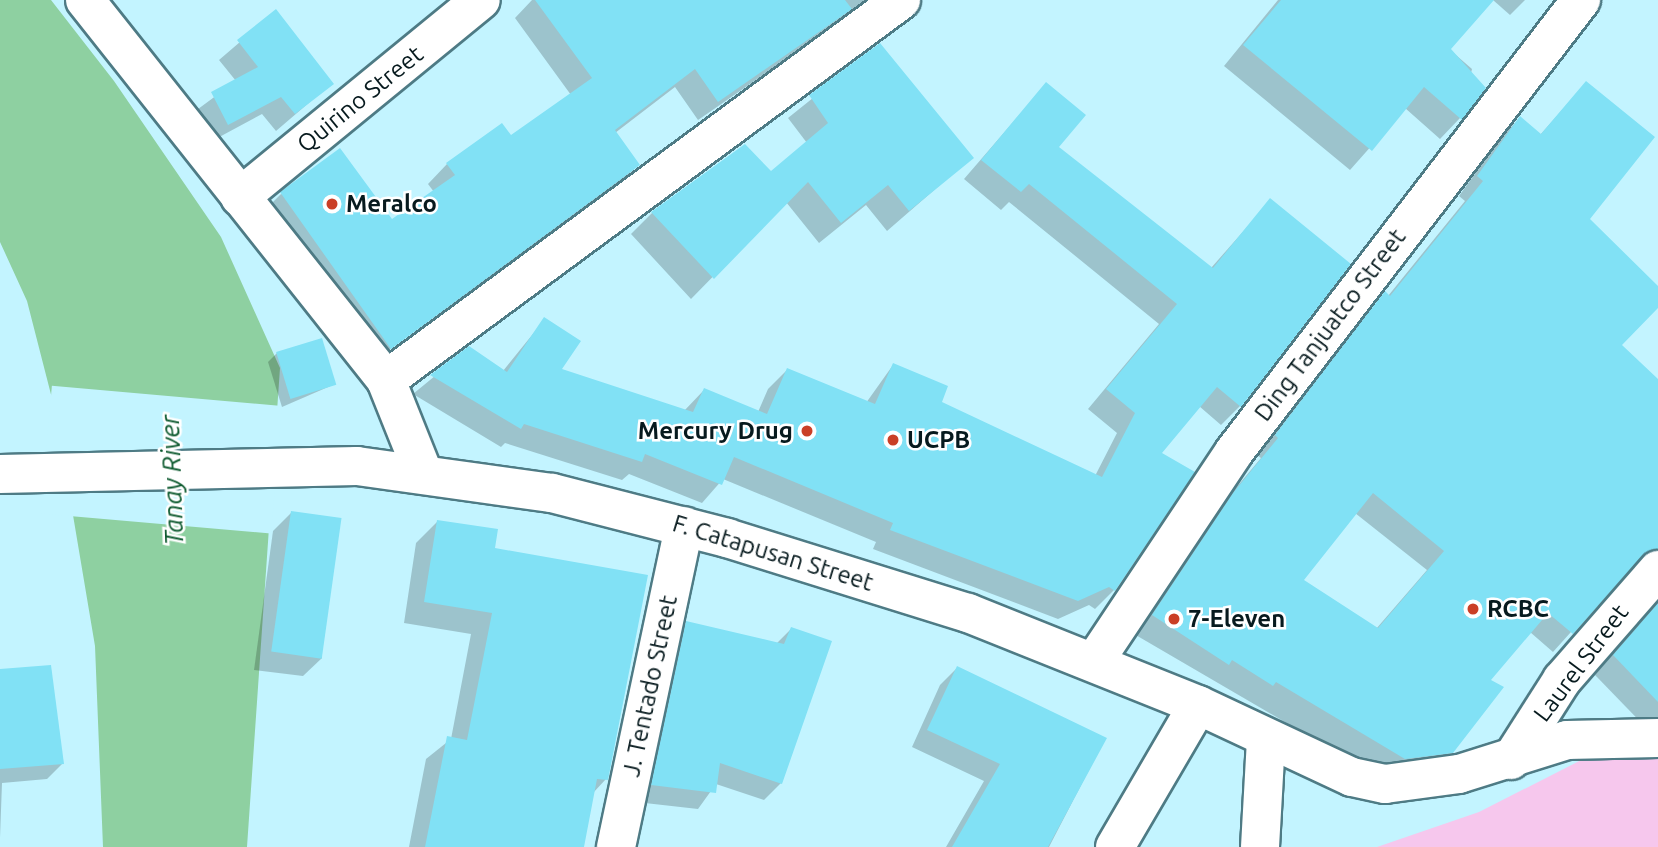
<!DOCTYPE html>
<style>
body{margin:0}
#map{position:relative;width:1658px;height:847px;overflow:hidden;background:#c3f4ff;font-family:Ubuntu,sans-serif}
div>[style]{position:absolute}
.green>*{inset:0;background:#f6c7ed}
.water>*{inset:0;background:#8ed0a1}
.pier>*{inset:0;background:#c3f4ff;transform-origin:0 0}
.shadow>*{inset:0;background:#0003}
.building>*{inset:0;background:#81e1f5;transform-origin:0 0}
.roads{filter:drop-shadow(2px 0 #4e7b85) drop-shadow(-2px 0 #4e7b85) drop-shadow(0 2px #4e7b85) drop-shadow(0 -2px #4e7b85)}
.minor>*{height:38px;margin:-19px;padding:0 19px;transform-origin:19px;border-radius:19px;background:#fff}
.major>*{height:38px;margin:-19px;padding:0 19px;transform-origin:19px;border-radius:19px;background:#fff}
.dots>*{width:19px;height:19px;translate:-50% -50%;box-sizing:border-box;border:4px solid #fff;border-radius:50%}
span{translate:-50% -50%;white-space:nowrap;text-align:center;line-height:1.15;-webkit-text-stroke:5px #fff;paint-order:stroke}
.street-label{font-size:24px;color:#071a1e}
.poi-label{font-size:24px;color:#071a1e;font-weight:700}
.left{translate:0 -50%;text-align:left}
.right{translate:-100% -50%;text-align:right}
.water-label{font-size:26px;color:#0c592e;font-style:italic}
</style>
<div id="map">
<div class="green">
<i style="clip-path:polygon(1658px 745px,1658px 847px,1377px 847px,1479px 812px,1599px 751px)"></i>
</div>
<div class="water">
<i style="clip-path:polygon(0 0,51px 0,114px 81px,221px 237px,280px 368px,247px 847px,103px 847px,95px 646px,56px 414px,27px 301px,0 242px)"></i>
</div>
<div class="pier">
<i style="left:282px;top:406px;width:128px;height:231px;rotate:95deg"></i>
</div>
<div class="shadow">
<i style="clip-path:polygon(532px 0,872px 0,698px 120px,675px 87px,615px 133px,638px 165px,619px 184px,368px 365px,262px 213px,281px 194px,392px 222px,434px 192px,428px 184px,447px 164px,511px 138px,571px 95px,515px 18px)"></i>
<i style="clip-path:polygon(1278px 0,1492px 0,1449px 49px,1472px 69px,1460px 118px,1440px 139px,1405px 108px,1350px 170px,1224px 66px)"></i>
<i style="clip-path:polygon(1493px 0,1525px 0,1510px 15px)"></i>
<i style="clip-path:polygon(276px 11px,332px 83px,276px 131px,262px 114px,210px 142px,194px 112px,236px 81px,219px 60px)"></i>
<i style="clip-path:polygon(879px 45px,971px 158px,887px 231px,866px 205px,819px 243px,786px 202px,691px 299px,631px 234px,652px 213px,771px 173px,807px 143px,788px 118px)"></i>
<i style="clip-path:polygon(evenodd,1586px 83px,1588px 219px,1658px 288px,1658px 306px,1619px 345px,1658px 382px,1658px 585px,1642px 567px,1624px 573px,1553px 652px,1530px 632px,1488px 680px,1452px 752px,1433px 771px,1374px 774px,1134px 634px,1214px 514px,1261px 458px,1257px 455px,1366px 313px,1388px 296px,1465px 201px,1459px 196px,1501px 137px,1520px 118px,1540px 135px,1586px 83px,1355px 513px,1427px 570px,1376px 629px,1301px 580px,1355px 513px)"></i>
<i style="clip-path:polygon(1046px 84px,1057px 147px,1211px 268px,1271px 200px,1349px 264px,1240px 406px,1221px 425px,1199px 406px,1159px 454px,1114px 590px,1095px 609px,1089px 605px,1058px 619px,873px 549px,876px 542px,723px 479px,702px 503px,629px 474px,622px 480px,505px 443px,501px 447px,413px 394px,469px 348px,503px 371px,545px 319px,559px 370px,684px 411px,704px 390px,758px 412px,768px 389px,787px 370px,866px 403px,893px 365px,939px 403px,1095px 476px,1117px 433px,1088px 409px,1159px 324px,1009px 202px,1001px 210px,964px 179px)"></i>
<i style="clip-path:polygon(277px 353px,335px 384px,282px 407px,268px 362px)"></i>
<i style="clip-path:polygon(291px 513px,322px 658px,303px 676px,254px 670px,273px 531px)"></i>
<i style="clip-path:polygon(437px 522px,493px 549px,606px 779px,593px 793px,582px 847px,409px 847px,426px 759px,451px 739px,471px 634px,404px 623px,416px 543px)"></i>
<i style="clip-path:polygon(1658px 599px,1658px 740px,1595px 675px)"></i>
<i style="clip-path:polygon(687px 623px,776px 644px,791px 629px,781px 783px,764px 800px,716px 784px,698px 809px,636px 802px,670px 640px)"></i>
<i style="clip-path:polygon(957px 668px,1105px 739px,1049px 847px,946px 847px,984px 781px,912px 747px,940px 685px)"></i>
<i style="clip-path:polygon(0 670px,62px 764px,47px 779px,2px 783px,0 838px)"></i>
</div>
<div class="building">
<i style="clip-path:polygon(535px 0,845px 0,852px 9px,718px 102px,695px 69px,615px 130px,640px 165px,391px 349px,280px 192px,340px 148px,392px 219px,455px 175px,446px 163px,502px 123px,511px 135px,592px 78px)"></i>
<i style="clip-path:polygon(1281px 0,1494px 0,1451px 49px,1486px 88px,1462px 120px,1424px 87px,1372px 151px,1243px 45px)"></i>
<i style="clip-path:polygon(276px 9px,334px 84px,295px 114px,281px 97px,228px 125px,211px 92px,258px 67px,237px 40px)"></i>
<i style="clip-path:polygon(880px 43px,974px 158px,909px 211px,888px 185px,841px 223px,808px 182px,714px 279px,651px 212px,745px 144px,771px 171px,828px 123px,809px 95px)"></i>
<i style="clip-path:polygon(evenodd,1586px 81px,1655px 137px,1590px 219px,1658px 286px,1658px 308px,1622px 345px,1658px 379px,1658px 549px,1642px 556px,1573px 634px,1548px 613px,1491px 680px,1504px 687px,1453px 753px,1405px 759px,1276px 682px,1273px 686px,1232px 660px,1229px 665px,1152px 615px,1233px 493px,1278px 438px,1275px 435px,1385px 291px,1390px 296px,1483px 181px,1477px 176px,1520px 116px,1541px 134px,1586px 81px,1373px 493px,1444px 551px,1378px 628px,1304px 580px,1373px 493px)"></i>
<i style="clip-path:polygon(1046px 82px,1086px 115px,1059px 147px,1213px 268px,1270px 198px,1351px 264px,1241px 407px,1217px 387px,1162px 453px,1195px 472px,1115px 591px,1109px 587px,1078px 601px,890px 530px,893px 523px,734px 457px,722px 485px,645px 454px,642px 462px,524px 424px,521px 429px,430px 375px,469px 346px,507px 372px,544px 317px,581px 341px,562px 369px,693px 412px,704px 388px,767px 414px,787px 368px,875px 404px,893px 363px,948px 386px,942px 402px,1102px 477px,1135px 413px,1106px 389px,1177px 304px,1029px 184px,1021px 192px,981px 160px)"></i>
<i style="left:322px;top:338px;width:49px;height:48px;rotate:73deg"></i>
<i style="left:291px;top:511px;width:51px;height:142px;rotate:8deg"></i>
<i style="clip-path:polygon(437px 520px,498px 529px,495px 548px,648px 575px,608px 780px,597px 779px,584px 847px,425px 847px,447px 736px,467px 740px,492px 613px,424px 602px)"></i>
<i style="clip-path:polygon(1658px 603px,1658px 702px,1613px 655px)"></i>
<i style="clip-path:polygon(686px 621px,784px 644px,791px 627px,832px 641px,782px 784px,720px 763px,716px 793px,651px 785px)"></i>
<i style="clip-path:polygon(51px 665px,64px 764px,0 769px,0 669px)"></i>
<i style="clip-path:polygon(957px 666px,1107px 738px,1048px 847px,952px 847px,1000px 764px,927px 730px)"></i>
</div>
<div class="roads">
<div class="minor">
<i style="left:85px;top:0;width:485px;rotate:51.6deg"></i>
<i style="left:386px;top:380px;width:97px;rotate:68.2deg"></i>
<i style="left:240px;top:197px;width:311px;rotate:-39.3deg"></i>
<i style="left:386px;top:380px;width:640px;rotate:-36.42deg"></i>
<i style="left:1094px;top:662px;width:252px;rotate:-56.3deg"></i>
<i style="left:1234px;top:452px;width:570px;rotate:-52.49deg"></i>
<i style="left:1511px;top:760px;width:95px;rotate:-57.5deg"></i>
<i style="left:1562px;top:680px;width:146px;rotate:-48.9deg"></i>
<i style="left:616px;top:847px;width:328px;rotate:-78deg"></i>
<i style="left:1115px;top:847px;width:164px;rotate:-59.7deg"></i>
<i style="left:1260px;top:847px;width:109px;rotate:-86.8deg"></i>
</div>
<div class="major">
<i style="left:0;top:474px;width:357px;rotate:-1.3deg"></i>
<i style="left:357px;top:466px;width:197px;rotate:7.9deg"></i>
<i style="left:552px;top:493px;width:181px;rotate:14.4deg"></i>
<i style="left:727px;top:538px;width:252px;rotate:17.3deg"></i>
<i style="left:968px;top:613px;width:248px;rotate:21.8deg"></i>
<i style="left:1198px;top:705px;width:170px;rotate:25.1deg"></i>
<i style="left:1352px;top:777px;width:34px;rotate:12deg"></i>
<i style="left:1385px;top:784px;width:75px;rotate:-7.7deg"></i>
<i style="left:1459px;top:774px;width:113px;rotate:-17.5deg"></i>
<i style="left:1567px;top:740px;width:91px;rotate:-1.3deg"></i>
</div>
</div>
<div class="dots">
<i style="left:332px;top:204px;background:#ca3f26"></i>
<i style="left:807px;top:431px;background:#ca3f26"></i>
<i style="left:893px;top:440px;background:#ca3f26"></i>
<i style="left:1473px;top:609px;background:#ca3f26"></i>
<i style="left:1174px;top:619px;background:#ca3f26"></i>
</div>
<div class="street-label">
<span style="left:360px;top:99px;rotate:-39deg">Quirino Street</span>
<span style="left:1330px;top:325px;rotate:-53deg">Ding Tanjuatco Street</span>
<span style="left:773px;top:553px;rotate:17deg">F. Catapusan Street</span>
<span style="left:1581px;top:663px;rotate:-53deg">Laurel Street</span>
<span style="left:650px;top:686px;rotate:-78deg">J. Tentado Street</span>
</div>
<div class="poi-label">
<span class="left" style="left:346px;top:204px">Meralco</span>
<span class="right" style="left:793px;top:431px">Mercury Drug</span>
<span class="left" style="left:907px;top:440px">UCPB</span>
<span class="left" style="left:1487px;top:609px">RCBC</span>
<span class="left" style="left:1188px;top:619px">7-Eleven</span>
</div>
<div class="water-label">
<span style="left:172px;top:480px;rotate:-92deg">Tanay River</span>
</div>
</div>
